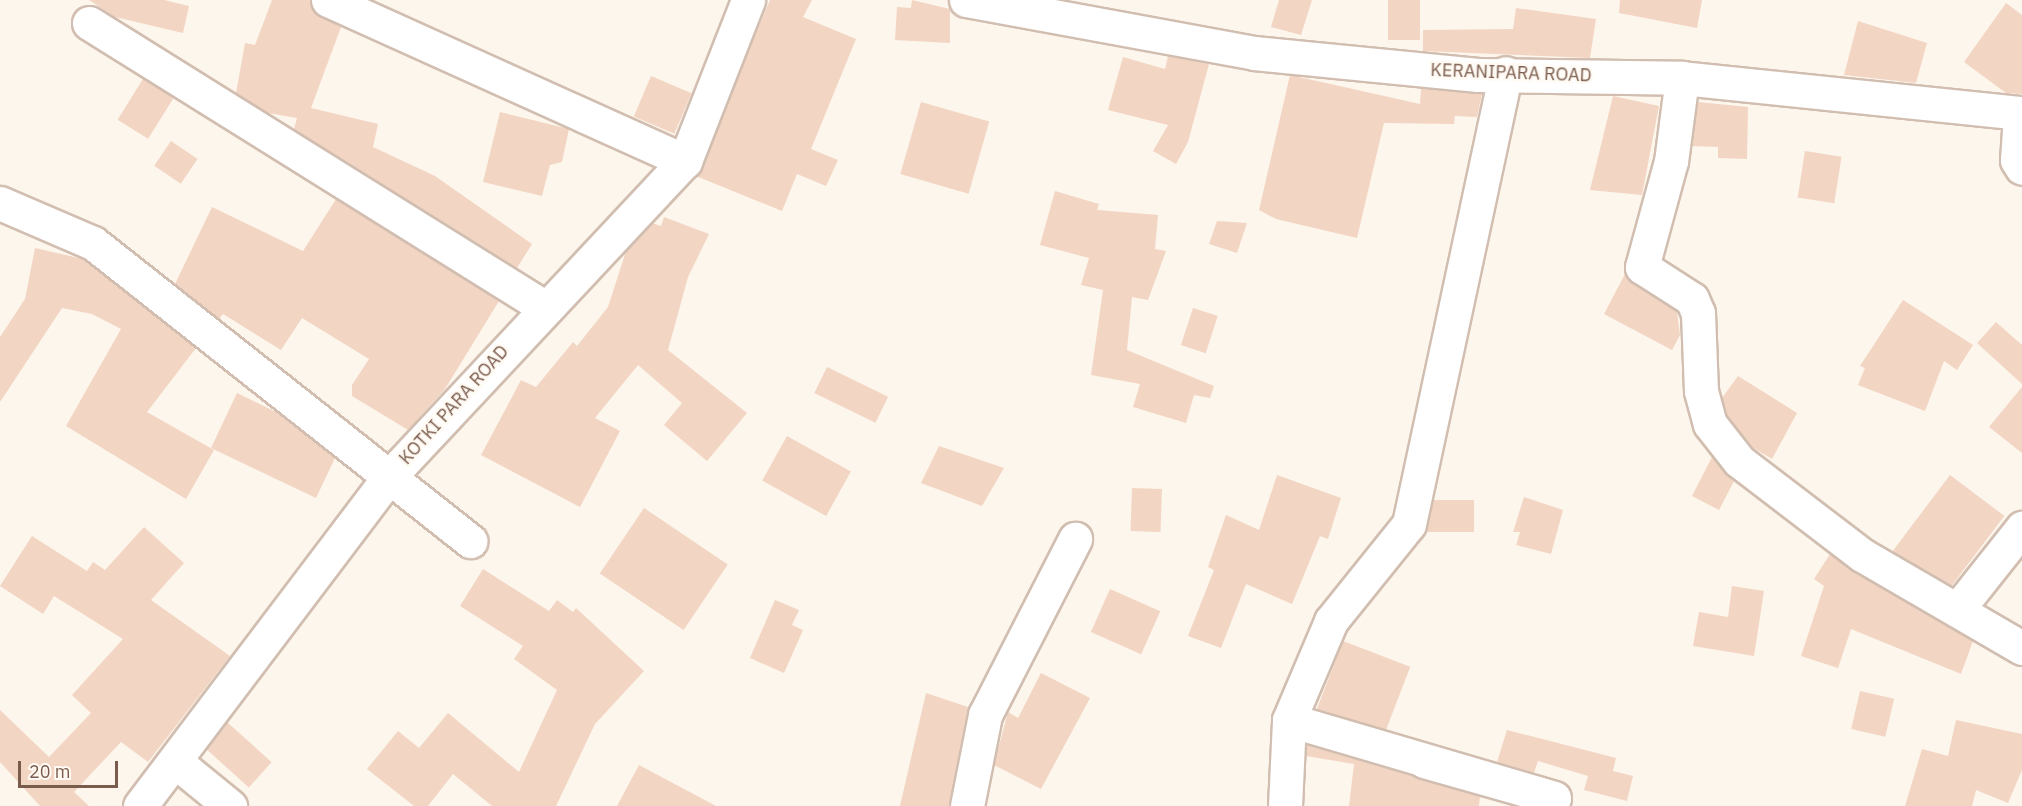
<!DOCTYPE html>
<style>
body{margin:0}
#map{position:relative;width:2022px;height:806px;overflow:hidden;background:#fdf6ec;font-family:"IBM Plex Sans",sans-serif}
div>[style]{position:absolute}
.building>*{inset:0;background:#f3d5c3;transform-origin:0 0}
.roads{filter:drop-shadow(2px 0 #d1beb0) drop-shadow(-2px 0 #d1beb0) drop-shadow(0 2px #d1beb0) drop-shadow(0 -2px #d1beb0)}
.minor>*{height:33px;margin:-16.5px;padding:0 16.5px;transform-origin:16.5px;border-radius:16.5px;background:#fff}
span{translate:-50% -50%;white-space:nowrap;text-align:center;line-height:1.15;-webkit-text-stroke:5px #fffaf3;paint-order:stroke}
.street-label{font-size:18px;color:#7a5c4d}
.scale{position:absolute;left:18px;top:761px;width:100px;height:27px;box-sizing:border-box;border:3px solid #7a5c4d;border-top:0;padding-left:8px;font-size:18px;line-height:21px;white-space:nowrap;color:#7a5c4d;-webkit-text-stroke:4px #fffaf3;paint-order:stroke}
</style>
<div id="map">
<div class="building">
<i style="clip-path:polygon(89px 0,164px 0,189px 6px,183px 33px,115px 17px)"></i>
<i style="clip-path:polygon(272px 0,310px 0,313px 11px,341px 27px,311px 108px,378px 124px,373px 147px,435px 176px,532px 244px,517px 268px,294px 129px,297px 118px,268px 113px,236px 93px,245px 43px,255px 45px)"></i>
<i style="clip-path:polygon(770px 0,812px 0,803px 17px,856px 39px,811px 149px,838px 160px,826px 186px,797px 174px,782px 211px,696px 176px)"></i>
<i style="clip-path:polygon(912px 0,950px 9px,950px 43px,895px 40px,897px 7px,911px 8px)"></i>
<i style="clip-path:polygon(1279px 0,1312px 0,1301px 35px,1271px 27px)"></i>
<i style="left:1388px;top:0;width:32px;height:40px"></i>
<i style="clip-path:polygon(1620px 0,1702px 0,1697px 28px,1619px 13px)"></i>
<i style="clip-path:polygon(2006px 3px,2022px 15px,2022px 94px,2006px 93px,1964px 62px)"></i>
<i style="clip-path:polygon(1516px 8px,1596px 19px,1590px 58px,1423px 51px,1423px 30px,1513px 29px)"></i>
<i style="clip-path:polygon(1858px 21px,1927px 43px,1916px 83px,1844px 75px)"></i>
<i style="clip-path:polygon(1168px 56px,1209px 64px,1188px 142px,1176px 164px,1153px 151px,1168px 125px,1108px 110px,1123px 57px,1165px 69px)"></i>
<i style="clip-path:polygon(1290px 75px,1420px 104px,1421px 88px,1482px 94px,1477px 117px,1455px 116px,1454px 124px,1384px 123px,1357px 238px,1276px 219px,1259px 210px)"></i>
<i style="left:651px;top:76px;width:44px;height:44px;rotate:23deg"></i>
<i style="left:143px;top:79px;width:36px;height:48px;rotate:32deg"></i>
<i style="clip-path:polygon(1613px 96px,1659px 106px,1642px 195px,1590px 190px)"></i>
<i style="left:921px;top:102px;width:71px;height:75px;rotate:16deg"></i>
<i style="clip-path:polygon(1698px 102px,1748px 107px,1747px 159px,1718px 158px,1718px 147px,1692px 146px)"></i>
<i style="clip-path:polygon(500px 112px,569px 129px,562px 162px,550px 165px,542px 196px,483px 182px)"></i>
<i style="left:171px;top:141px;width:32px;height:30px;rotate:34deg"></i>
<i style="left:1805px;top:151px;width:37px;height:47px;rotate:9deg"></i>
<i style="clip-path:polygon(1055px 191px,1099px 204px,1097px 210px,1158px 215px,1155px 249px,1166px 251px,1148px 300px,1132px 297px,1127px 350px,1214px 386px,1210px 398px,1194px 395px,1186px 423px,1133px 407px,1140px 384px,1091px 375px,1103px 290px,1081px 285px,1089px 258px,1040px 245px)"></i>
<i style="clip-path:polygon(336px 199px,499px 301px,445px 389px,408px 430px,352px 396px,352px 385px,369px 359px,302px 318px,281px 350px,223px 314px,219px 319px,175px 284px,212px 207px,303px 251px)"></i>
<i style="clip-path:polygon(664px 217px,709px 234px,688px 277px,668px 350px,747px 413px,707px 461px,664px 425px,682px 403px,638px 365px,595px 418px,620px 431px,580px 507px,481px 455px,521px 380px,536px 387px,573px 342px,577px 346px,608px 307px,626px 251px,652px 223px,661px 226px)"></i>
<i style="clip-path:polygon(1217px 221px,1247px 223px,1237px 253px,1209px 244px)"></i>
<i style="clip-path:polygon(35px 248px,83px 259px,196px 348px,147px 412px,214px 450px,186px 499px,66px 426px,121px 329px,92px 314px,62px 308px,0 402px,0 337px,25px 299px)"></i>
<i style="clip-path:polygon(1625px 274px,1677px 312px,1680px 335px,1672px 350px,1604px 314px)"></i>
<i style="clip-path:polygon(1903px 300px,1973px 345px,1957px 370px,1944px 361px,1925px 411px,1858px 385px,1865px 368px,1860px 366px)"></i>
<i style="left:1193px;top:308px;width:26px;height:39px;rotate:18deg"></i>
<i style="clip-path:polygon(1996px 322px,2022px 345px,2022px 384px,1977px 343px)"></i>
<i style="left:827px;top:367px;width:68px;height:29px;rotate:26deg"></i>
<i style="clip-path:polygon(1738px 376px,1797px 413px,1772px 459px,1752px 447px,1727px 415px,1722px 398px)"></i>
<i style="clip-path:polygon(2022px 387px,2022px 453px,1989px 427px)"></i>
<i style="clip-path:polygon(237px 393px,276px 412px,335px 458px,316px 498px,211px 448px)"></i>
<i style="left:787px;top:436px;width:73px;height:51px;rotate:29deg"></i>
<i style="clip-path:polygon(939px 446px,1004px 468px,982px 506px,921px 483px)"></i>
<i style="clip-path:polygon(1712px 457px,1734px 481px,1719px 510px,1692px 496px)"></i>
<i style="clip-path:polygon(1277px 475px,1341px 498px,1328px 539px,1320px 536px,1292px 604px,1246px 584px,1221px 648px,1188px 636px,1214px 570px,1208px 567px,1226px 515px,1259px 530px)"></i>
<i style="left:1950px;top:475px;width:68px;height:96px;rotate:37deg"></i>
<i style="left:1132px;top:488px;width:30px;height:43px;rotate:2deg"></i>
<i style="clip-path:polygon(1524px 497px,1563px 510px,1551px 554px,1516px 545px,1520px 532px,1513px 532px)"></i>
<i style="clip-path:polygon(1433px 500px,1474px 500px,1474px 532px,1426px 532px)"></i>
<i style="left:644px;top:508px;width:101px;height:79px;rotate:34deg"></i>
<i style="clip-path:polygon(144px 527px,184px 563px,151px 600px,230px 656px,148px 762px,121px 742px,74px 792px,89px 806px,40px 806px,0 762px,0 710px,49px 757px,91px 713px,72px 695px,123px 639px,54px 596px,43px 614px,0 586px,32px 536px,87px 571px,93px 562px,105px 570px)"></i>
<i style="clip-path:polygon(1830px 554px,1973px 641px,1961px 674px,1851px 629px,1838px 668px,1801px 656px,1824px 586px,1814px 579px)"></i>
<i style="clip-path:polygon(483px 569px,549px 611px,557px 600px,573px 612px,576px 608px,644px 671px,595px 724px,556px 806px,492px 806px,453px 774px,428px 806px,414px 806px,367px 769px,398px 731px,419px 748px,448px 713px,519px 772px,557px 690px,514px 659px,523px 646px,460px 606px)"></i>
<i style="clip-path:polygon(1732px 586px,1764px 591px,1754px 656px,1693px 646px,1699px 612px,1728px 617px)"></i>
<i style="left:1110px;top:589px;width:55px;height:47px;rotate:24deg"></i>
<i style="clip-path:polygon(775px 600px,799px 610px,792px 625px,803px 630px,784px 673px,750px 658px)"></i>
<i style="left:1343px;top:641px;width:72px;height:73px;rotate:21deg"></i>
<i style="clip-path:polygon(1041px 673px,1090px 698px,1041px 789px,994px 765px,1008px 712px,1018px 718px)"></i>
<i style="left:1860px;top:691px;width:35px;height:39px;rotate:13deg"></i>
<i style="clip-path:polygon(926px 693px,968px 707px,949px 806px,900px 806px)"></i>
<i style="clip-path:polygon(1956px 720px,2022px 734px,2022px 770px,2008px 803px,1976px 790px,1972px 806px,1905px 806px,1922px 749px,1948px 756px)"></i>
<i style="left:227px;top:722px;width:60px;height:34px;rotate:42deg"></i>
<i style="clip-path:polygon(1507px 730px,1616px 758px,1613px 771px,1633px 776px,1627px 801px,1584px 790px,1588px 776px,1538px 761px,1534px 773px,1497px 762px)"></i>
<i style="clip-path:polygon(1307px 745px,1480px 796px,1479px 806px,1349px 806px,1354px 764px,1306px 756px)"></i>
<i style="clip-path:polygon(639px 765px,716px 806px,617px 806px)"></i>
</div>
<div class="roads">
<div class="minor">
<i style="left:328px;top:0;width:392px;rotate:24.3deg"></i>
<i style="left:966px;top:0;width:293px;rotate:10.4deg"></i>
<i style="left:1254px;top:53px;width:225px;rotate:5.6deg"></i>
<i style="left:1478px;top:75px;width:204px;rotate:0.8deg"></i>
<i style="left:1682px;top:78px;width:342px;rotate:5.9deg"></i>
<i style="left:89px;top:23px;width:536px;rotate:31.97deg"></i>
<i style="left:1682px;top:78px;width:84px;rotate:97.5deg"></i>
<i style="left:1671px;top:161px;width:110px;rotate:105.3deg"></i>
<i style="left:1642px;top:267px;width:59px;rotate:32.6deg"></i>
<i style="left:1692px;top:299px;width:15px;rotate:67deg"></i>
<i style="left:1698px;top:313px;width:78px;rotate:87.8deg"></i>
<i style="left:1701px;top:391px;width:34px;rotate:75deg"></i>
<i style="left:1710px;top:424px;width:47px;rotate:51.9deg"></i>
<i style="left:1739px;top:461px;width:155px;rotate:37.4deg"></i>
<i style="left:1862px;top:555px;width:185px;rotate:30.2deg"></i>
<i style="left:2020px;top:115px;width:45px;rotate:93.8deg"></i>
<i style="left:2017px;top:160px;width:9px;rotate:58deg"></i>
<i style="left:0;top:203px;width:101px;rotate:23.3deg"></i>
<i style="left:93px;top:243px;width:481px;rotate:38.3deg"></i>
<i style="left:1957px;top:610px;width:105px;rotate:-51.6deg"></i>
<i style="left:1289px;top:720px;width:276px;rotate:16.4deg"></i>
<i style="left:1554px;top:798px;width:135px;rotate:-164.1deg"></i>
<i style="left:176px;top:762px;width:70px;rotate:39.2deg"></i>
<i style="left:140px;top:806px;width:413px;rotate:-52.9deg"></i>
<i style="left:389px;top:477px;width:433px;rotate:-46.9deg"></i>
<i style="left:685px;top:161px;width:173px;rotate:-68.6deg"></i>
<i style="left:967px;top:806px;width:93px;rotate:-78.8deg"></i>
<i style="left:985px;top:715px;width:198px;rotate:-62.9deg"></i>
<i style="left:1285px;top:806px;width:86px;rotate:-87.3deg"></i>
<i style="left:1289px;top:720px;width:108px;rotate:-67deg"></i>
<i style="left:1331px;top:621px;width:124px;rotate:-51.2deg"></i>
<i style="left:1409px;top:524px;width:461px;rotate:-77.9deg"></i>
</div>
</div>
<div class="street-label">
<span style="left:1511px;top:73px;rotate:2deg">KERANIPARA ROAD</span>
<span style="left:454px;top:405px;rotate:-48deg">KOTKI PARA ROAD</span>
</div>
<div class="scale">20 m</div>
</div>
